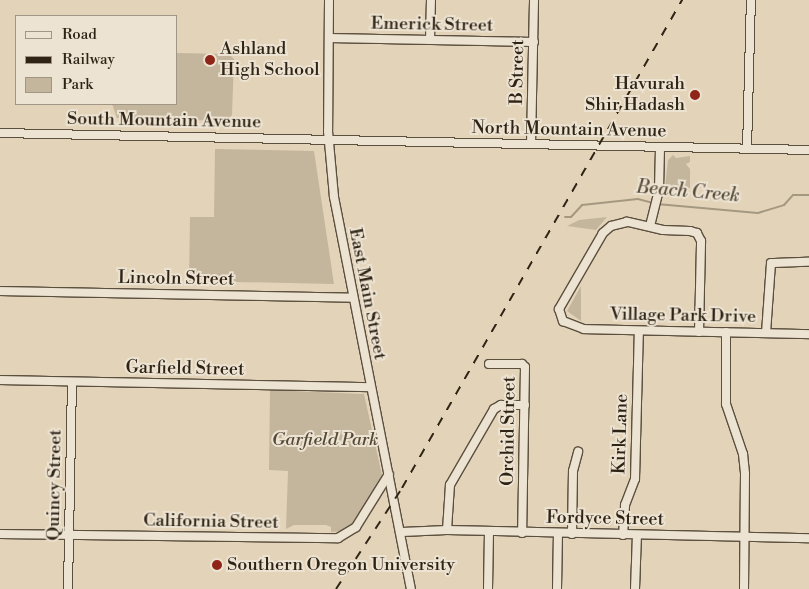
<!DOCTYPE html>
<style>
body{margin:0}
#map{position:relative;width:809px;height:589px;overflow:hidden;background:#e3d4b9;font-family:"Libre Bodoni",serif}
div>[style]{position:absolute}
.green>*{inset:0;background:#c4b69d}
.stream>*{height:2px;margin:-1px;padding:0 1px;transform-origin:1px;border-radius:1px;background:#a59881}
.roads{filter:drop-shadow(1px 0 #5b4f3e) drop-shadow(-1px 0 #5b4f3e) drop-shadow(0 1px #5b4f3e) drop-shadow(0 -1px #5b4f3e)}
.minor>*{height:8px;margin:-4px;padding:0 4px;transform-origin:4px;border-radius:4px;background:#ede3d2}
.rail>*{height:2px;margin-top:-1px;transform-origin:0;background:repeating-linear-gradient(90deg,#2e2315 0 9px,transparent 0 18px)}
.dots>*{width:14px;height:14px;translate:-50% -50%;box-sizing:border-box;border:2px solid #ede3d2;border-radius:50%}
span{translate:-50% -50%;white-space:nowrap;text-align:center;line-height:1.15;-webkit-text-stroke:4px #ede3d2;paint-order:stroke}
.street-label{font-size:18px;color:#2e2315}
.poi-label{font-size:18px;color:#2e2315}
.left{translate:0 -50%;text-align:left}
.right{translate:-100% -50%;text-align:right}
.park-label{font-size:18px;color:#544837;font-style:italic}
.water-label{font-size:19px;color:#584c3b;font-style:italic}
.legend{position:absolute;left:15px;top:15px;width:162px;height:90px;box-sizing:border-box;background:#ede3d2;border:1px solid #a19686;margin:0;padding:6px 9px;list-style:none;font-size:15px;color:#2e2315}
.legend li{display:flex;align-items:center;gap:10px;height:25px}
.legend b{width:25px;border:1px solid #a19686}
</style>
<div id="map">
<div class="green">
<i style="clip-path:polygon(176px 53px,229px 54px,234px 59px,232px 115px,227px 121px,117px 118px,112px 104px,176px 104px)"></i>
<i style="clip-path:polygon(215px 149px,314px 151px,334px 284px,189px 281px,190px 217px,214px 217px)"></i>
<i style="clip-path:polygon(673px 155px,676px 158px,690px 156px,690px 162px,686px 164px,690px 169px,690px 188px,665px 187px,668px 160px)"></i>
<i style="clip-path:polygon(607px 217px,596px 230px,567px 226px,579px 220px)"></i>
<i style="clip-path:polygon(581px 286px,581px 321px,567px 311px)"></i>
<i style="clip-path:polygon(270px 390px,364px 394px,382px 475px,355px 523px,344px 531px,331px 532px,331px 527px,326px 525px,294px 525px,286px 529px,288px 471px,269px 470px)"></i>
</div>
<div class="stream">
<i style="left:657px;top:204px;width:101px;rotate:5.1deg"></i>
<i style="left:758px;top:213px;width:27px;rotate:-17deg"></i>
<i style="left:784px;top:205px;width:13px;rotate:-48deg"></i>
<i style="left:793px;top:195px;width:16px"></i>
<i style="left:565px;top:217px;width:6px"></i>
<i style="left:571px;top:217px;width:16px;rotate:-47deg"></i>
<i style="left:582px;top:205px;width:56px;rotate:-6.1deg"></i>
<i style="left:638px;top:199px;width:16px;rotate:15deg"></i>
</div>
<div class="roads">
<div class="minor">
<i style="left:329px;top:0;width:131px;rotate:90.4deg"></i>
<i style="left:328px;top:131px;width:66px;rotate:84.8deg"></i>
<i style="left:334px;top:197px;width:399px;rotate:78.9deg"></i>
<i style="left:329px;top:38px;width:205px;rotate:1.1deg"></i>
<i style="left:430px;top:40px;width:40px;rotate:-88.6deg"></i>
<i style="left:0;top:133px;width:809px;rotate:1.2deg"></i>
<i style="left:531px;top:144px;width:144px;rotate:-88.8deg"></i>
<i style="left:747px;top:149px;width:149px;rotate:-88.5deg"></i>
<i style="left:650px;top:226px;width:38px;rotate:-76deg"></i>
<i style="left:659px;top:189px;width:42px;rotate:-88.6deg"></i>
<i style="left:0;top:291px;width:352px;rotate:1.1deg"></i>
<i style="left:699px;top:332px;width:91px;rotate:-88.7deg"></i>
<i style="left:701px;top:241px;width:9px;rotate:-117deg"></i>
<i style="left:697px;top:233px;width:7px;rotate:-164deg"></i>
<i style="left:690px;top:231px;width:27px;rotate:-178deg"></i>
<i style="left:663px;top:230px;width:37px;rotate:-167deg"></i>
<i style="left:627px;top:222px;width:16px;rotate:166deg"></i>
<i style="left:611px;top:226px;width:11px;rotate:139deg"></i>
<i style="left:603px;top:233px;width:88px;rotate:120.1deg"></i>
<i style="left:559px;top:309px;width:13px;rotate:72deg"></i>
<i style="left:563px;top:321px;width:22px;rotate:21deg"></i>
<i style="left:584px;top:329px;width:225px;rotate:1.3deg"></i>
<i style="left:726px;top:332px;width:72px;rotate:90deg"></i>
<i style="left:726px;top:404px;width:53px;rotate:71.2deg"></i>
<i style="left:743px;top:454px;width:20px;rotate:84deg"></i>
<i style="left:745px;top:474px;width:115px;rotate:90.5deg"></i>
<i style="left:766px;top:333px;width:70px;rotate:-85.9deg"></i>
<i style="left:771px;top:263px;width:38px;rotate:-2deg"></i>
<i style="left:489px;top:364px;width:33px"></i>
<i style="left:522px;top:364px;width:4px;rotate:45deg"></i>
<i style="left:525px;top:367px;width:166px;rotate:91deg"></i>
<i style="left:0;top:380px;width:369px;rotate:1.1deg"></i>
<i style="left:447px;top:530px;width:45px;rotate:-86.2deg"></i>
<i style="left:450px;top:485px;width:88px;rotate:-59.9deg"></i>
<i style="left:494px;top:409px;width:8px;rotate:-30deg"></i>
<i style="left:501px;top:405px;width:24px"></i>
<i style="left:402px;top:532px;width:45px;rotate:-2.5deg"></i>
<i style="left:447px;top:530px;width:362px;rotate:1.3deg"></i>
<i style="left:0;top:534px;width:338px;rotate:0.7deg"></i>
<i style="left:338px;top:538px;width:21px;rotate:-31deg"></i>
<i style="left:356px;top:527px;width:62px;rotate:-58.1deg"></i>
<i style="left:572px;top:534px;width:63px;rotate:-89.1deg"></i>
<i style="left:573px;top:471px;width:20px;rotate:-75deg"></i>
<i style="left:623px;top:535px;width:30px;rotate:-86deg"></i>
<i style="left:625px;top:505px;width:28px;rotate:-69deg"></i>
<i style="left:635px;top:479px;width:148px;rotate:-88.5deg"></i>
<i style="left:68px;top:589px;width:207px;rotate:-88.9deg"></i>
<i style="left:488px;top:589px;width:57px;rotate:-89deg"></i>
<i style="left:557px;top:589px;width:55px;rotate:-89deg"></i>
<i style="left:635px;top:589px;width:54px;rotate:-87.9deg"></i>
</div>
</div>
<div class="rail">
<i style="left:336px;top:589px;width:121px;rotate:-56.8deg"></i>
<i style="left:402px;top:488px;width:563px;rotate:-60.15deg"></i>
</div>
<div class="dots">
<i style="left:210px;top:60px;background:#8f2418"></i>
<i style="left:695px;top:95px;background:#8f2418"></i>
<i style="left:217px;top:565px;background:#8f2418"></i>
</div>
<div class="street-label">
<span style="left:432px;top:25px;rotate:1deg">Emerick Street</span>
<span style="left:518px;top:72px;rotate:-89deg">B Street</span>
<span style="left:164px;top:121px;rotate:1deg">South Mountain Avenue</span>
<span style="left:569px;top:130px;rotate:1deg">North Mountain Avenue</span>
<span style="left:176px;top:279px;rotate:1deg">Lincoln Street</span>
<span style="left:367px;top:294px;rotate:79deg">East Main Street</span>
<span style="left:683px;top:316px;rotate:1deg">Village Park Drive</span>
<span style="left:185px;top:369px;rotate:1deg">Garfield Street</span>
<span style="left:509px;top:431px;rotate:-89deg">Orchid Street</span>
<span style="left:621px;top:434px;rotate:-88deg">Kirk Lane</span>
<span style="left:55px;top:485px;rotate:-89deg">Quincy Street</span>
<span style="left:605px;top:519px;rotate:1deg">Fordyce Street</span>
<span style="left:211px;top:522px;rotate:1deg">California Street</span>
</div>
<div class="poi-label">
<span class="left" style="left:220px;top:60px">Ashland<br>High School</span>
<span class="right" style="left:685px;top:95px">Havurah<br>Shir Hadash</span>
<span class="left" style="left:227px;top:565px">Southern Oregon University</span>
</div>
<div class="park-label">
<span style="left:325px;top:440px">Garfield Park</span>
</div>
<div class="water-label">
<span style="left:688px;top:192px;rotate:5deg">Beach Creek</span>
</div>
<ul class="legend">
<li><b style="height:6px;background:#ede3d2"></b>Road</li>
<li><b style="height:6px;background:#2e2315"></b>Railway</li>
<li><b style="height:14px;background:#c4b69d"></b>Park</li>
</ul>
</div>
